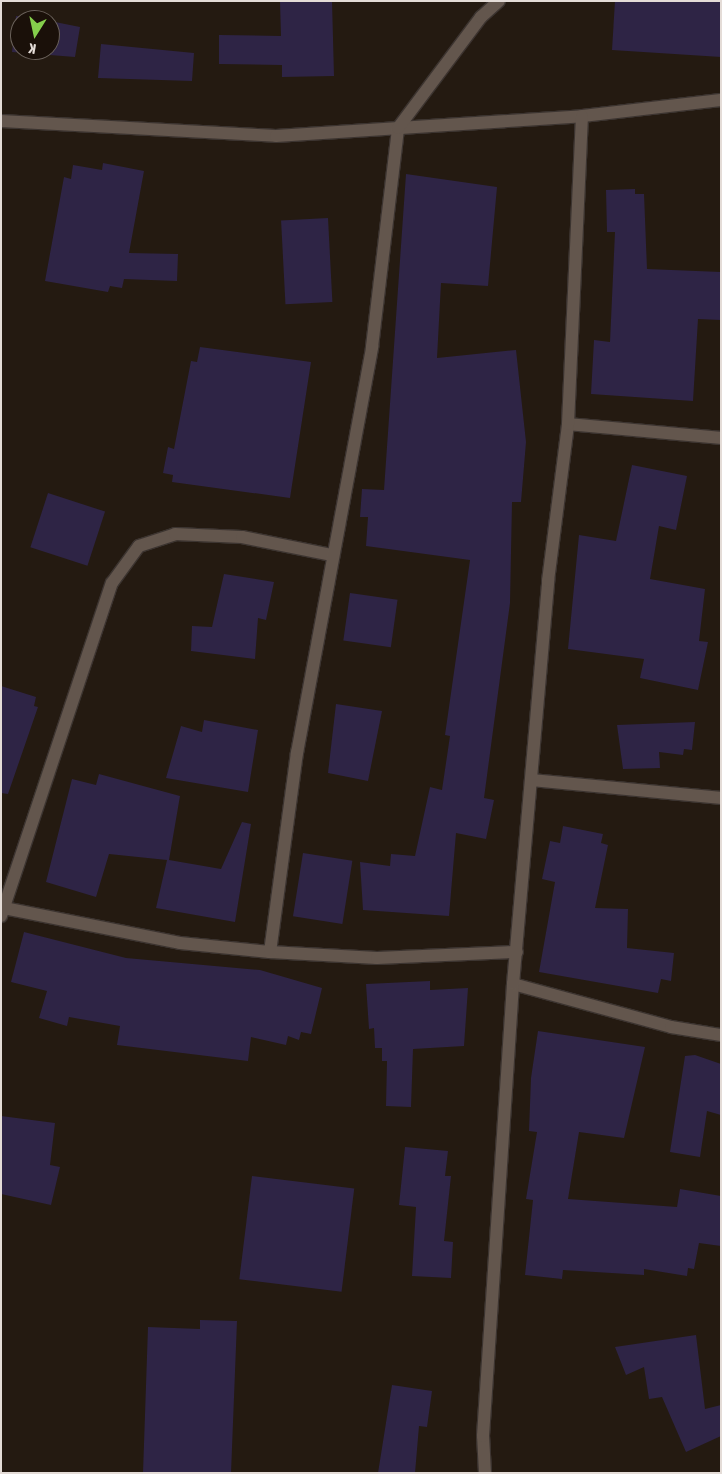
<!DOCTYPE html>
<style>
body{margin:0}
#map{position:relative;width:722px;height:1474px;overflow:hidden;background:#241a11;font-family:"Asap Condensed",sans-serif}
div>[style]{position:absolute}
.building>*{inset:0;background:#2e2445;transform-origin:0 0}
.roads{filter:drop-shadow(1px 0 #3c3430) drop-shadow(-1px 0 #3c3430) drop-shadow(0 1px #3c3430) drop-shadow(0 -1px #3c3430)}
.minor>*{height:12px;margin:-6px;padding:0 6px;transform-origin:6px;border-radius:6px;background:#63564d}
span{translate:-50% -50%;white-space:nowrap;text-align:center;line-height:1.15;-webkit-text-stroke:4px #1a1009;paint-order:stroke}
.frame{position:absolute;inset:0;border:2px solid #e4dcd7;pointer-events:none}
.north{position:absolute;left:10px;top:10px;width:50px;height:50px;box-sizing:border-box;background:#1a1009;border:1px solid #6b625b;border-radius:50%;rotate:190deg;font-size:14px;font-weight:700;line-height:20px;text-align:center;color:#e4dcd7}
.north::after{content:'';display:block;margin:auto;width:18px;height:22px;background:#85cf4c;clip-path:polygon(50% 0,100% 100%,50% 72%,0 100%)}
</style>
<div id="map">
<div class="building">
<i style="clip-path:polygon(280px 1px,332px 1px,334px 76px,282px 77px,282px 65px,219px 64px,219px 35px,281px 36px)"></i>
<i style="clip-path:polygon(615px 1px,721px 1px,721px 57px,612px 50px)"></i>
<i style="clip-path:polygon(16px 16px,45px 18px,20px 20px,20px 50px,50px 50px,50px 21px,80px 27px,75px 57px,12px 52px)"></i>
<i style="clip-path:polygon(101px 44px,194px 53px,192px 81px,98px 78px)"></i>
<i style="clip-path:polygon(103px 163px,144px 171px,129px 253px,178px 254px,177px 281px,124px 279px,122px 288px,110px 286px,108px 292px,45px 281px,64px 177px,71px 179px,73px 165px,102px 170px)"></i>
<i style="clip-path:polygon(406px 174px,497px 187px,488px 286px,441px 283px,437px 358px,516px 350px,526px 442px,521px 502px,512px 502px,510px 603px,484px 798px,494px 800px,486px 839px,456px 833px,449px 916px,363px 910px,360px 862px,390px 866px,391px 854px,415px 856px,430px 787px,442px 790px,450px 736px,445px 735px,470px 560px,366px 546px,368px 517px,360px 517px,362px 489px,384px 490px)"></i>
<i style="clip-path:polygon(635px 189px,635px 194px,644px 194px,647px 269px,721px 272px,721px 320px,698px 319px,693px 401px,591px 394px,594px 340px,610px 342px,615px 232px,607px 232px,606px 190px)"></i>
<i style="left:328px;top:218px;width:84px;height:47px;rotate:87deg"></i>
<i style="clip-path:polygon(200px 347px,311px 362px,290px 498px,172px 482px,173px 475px,163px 473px,168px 447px,174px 449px,191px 361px,197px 362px)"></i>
<i style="clip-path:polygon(632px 465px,687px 476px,676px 530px,659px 526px,650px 579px,705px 589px,699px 641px,708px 642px,698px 690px,640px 678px,644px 659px,568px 649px,579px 535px,616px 541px)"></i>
<i style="left:48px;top:493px;width:60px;height:57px;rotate:18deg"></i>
<i style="clip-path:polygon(224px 574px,274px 582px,266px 620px,258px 618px,255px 659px,191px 651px,192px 626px,212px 627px)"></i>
<i style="left:350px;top:593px;width:48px;height:48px;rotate:8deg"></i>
<i style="clip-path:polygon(1px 686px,36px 697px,34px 706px,38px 707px,8px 794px,1px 793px)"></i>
<i style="clip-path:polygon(336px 704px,382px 711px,368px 781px,328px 773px)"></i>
<i style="clip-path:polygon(204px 720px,258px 730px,248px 792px,166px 778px,181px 726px,202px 732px)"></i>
<i style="clip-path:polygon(695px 722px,692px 750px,684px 749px,683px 755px,659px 752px,660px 768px,623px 769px,617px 725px)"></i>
<i style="clip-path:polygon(99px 774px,180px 796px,169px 860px,221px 869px,242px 822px,251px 824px,235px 922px,156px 908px,167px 860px,109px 854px,96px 897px,46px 882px,72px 779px,96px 785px)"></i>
<i style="clip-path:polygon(563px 826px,603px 834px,601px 843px,608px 845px,595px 908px,628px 909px,627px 948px,674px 953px,671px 981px,661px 979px,658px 993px,539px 972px,555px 882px,542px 879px,550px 841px,560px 843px)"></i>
<i style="left:303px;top:853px;width:50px;height:64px;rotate:9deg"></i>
<i style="clip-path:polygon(24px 932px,126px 958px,260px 970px,322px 988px,311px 1034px,301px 1032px,299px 1040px,288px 1036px,286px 1045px,251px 1037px,248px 1061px,117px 1045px,120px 1026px,69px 1017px,67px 1026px,39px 1018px,47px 991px,11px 982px)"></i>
<i style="clip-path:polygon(430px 981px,430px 990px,468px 988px,464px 1046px,413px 1049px,411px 1107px,386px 1106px,387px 1061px,382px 1061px,382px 1048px,375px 1048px,374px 1028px,369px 1029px,366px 984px)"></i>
<i style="clip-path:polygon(538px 1031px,645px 1047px,624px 1138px,579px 1132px,568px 1199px,677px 1207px,680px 1189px,721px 1196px,721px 1246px,699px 1243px,694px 1269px,688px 1268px,687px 1276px,644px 1269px,644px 1275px,563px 1270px,562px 1279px,525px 1275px,533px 1200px,526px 1199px,537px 1132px,529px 1131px,531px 1078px)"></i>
<i style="clip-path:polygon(695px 1055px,721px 1064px,721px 1115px,707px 1111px,700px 1157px,670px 1152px,685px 1056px)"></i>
<i style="clip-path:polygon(1px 1116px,55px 1123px,50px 1165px,60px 1167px,51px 1205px,1px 1194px)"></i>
<i style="clip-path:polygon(405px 1147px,448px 1151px,445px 1176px,451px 1176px,444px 1241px,453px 1242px,451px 1278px,412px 1276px,416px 1207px,399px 1205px)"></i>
<i style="left:252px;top:1176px;width:103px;height:104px;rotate:7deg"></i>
<i style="clip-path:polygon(200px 1320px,237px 1321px,231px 1473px,143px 1473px,148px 1327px,200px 1329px)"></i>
<i style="clip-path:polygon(696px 1335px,705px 1409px,721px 1405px,721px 1436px,686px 1452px,662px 1397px,649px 1399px,644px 1367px,626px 1375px,615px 1347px)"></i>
<i style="clip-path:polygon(392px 1385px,432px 1391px,427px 1427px,419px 1426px,415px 1473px,378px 1473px)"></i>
</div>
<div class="roads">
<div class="minor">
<i style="left:1px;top:121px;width:275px;rotate:3.1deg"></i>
<i style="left:276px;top:136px;width:307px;rotate:-3.7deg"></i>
<i style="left:582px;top:116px;width:140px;rotate:-6.6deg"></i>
<i style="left:568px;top:424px;width:154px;rotate:5.2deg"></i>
<i style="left:532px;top:780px;width:190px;rotate:5.4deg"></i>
<i style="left:4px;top:908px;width:179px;rotate:11.2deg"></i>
<i style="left:180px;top:943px;width:90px;rotate:5.7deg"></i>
<i style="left:270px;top:952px;width:107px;rotate:3.2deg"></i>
<i style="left:377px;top:958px;width:140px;rotate:-2.5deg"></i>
<i style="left:1px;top:916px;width:351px;rotate:-71.6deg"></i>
<i style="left:112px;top:583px;width:46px;rotate:-53.9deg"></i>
<i style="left:139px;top:546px;width:38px;rotate:-18deg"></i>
<i style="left:175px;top:534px;width:67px;rotate:2.6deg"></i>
<i style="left:242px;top:537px;width:92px;rotate:11.3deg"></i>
<i style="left:270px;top:952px;width:201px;rotate:-82.3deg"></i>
<i style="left:297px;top:753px;width:413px;rotate:-79.5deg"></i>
<i style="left:372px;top:347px;width:221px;rotate:-83.2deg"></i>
<i style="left:398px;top:128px;width:139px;rotate:-53.2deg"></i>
<i style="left:481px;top:17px;width:24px;rotate:-42deg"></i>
<i style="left:513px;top:984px;width:164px;rotate:15.2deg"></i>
<i style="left:671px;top:1027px;width:51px;rotate:9.1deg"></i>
<i style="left:485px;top:1473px;width:37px;rotate:-93deg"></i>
<i style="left:483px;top:1436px;width:453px;rotate:-86.2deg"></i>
<i style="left:513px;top:984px;width:405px;rotate:-85deg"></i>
<i style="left:548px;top:581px;width:158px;rotate:-82.7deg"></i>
<i style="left:568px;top:424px;width:308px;rotate:-87.4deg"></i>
</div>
</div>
<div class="frame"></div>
<div class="north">K</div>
</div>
